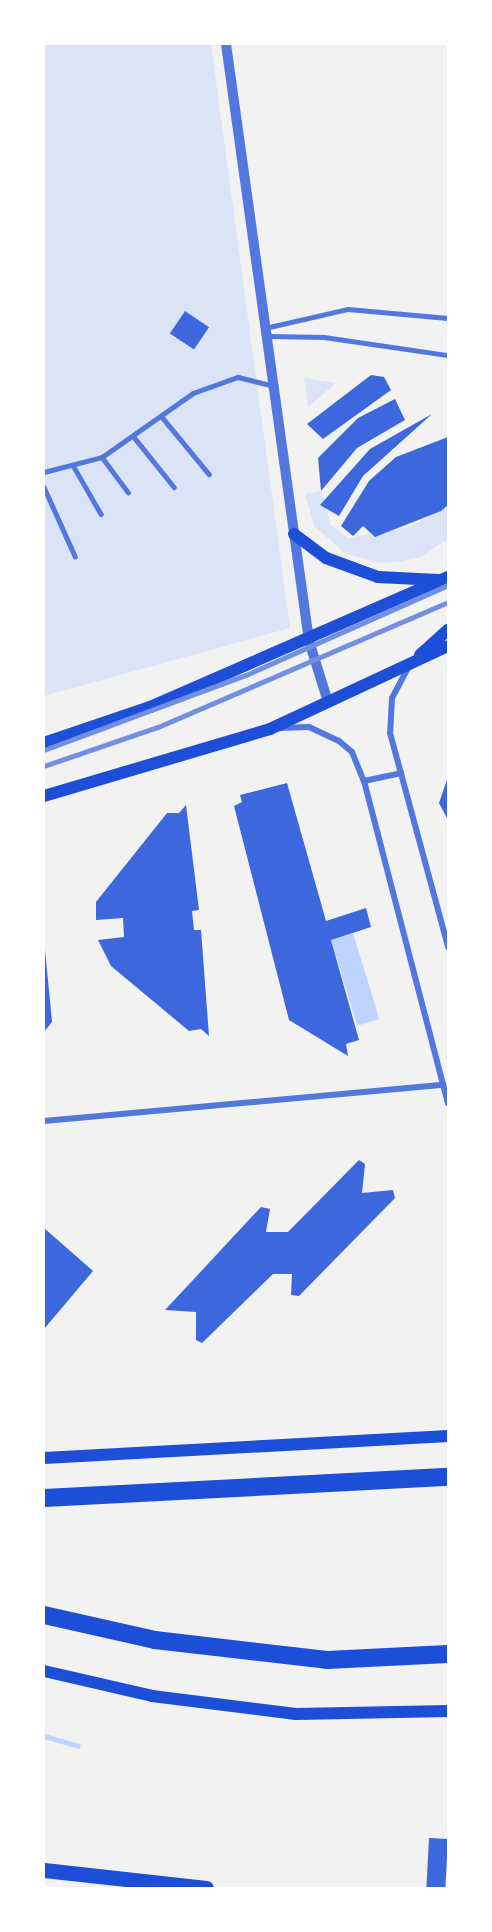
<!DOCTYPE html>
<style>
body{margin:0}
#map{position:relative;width:492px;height:1932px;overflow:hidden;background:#f2f2f2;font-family:"Asap Condensed",sans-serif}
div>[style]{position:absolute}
.green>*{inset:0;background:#dbe4f7}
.water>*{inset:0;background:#bfd3fe;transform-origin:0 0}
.stream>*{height:5px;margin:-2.5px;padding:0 2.5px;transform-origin:2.5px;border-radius:2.5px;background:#bfd3fe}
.building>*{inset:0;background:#3d67dc;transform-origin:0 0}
.service>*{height:4.5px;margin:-2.25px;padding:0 2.25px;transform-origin:2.25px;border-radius:2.25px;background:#5277de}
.minor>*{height:6px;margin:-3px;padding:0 3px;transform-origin:3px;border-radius:3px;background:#5277de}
.tertiary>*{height:10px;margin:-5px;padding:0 5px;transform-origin:5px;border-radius:5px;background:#5277de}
.secondary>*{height:12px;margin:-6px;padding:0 6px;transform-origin:6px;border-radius:6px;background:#1d4ed8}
.primary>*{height:15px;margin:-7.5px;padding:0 7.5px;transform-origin:7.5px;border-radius:7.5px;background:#1d4ed8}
.motorway>*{height:18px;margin:-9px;padding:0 9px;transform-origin:9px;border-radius:9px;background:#1d4ed8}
.rail>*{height:4.5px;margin:-2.25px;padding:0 2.25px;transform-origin:2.25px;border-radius:2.25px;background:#7290e2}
span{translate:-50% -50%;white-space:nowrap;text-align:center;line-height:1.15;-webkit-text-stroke:4.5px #fff;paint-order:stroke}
.frame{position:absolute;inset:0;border:45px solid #fff;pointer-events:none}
</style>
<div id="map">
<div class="green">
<i style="clip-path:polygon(44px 44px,211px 44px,290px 628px,44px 696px)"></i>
<i style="clip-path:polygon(304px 378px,336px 383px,308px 407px)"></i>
<i style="clip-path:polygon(321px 491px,331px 525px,348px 538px,410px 527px,448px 505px,448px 539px,421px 557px,402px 561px,381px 563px,346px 554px,314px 526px,305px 494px)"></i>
</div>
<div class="water">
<i style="left:353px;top:933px;width:90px;height:23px;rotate:73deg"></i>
</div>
<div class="stream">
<i style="left:44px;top:1736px;width:35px;rotate:16deg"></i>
</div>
<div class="building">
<i style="left:185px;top:311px;width:29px;height:27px;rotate:34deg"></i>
<i style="clip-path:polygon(371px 375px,384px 377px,391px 390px,323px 439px,307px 424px)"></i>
<i style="clip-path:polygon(395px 399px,405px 420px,357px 448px,321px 491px,318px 458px,358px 418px)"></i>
<i style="clip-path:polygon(432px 414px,363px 476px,339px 516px,320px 505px,370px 449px)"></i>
<i style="clip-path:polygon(448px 437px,448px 505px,441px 511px,375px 537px,363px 526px,353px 536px,341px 526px,369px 481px,396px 457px)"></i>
<i style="clip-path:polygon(448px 777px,448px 820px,439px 803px)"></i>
<i style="clip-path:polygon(287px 783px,326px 921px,366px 908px,371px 927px,331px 940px,359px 1040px,346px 1044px,348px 1056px,289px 1020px,234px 806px,242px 802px,240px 795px)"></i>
<i style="clip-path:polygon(186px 805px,199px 910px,192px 911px,194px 930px,201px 930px,209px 1036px,201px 1029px,189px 1031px,111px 966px,98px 940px,124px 937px,123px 918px,96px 920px,96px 902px,167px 813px,179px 813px)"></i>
<i style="clip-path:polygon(44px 939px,52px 1022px,44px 1032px)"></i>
<i style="clip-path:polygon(359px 1160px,365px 1164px,362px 1193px,393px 1190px,395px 1198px,299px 1296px,291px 1295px,292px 1274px,273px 1274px,202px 1343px,196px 1340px,196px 1312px,165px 1310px,261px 1207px,270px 1209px,266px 1232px,288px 1232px)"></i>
<i style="clip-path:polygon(44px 1228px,93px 1271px,44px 1329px)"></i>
<i style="left:429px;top:1838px;width:19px;height:50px;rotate:3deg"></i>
</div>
<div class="service">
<i style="left:265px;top:328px;width:85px;rotate:-12.9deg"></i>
<i style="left:348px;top:309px;width:100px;rotate:5.1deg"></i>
<i style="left:268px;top:336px;width:56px;rotate:1deg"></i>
<i style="left:324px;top:337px;width:125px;rotate:8.3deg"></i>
<i style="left:162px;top:417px;width:74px;rotate:50.5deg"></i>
<i style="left:134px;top:437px;width:64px;rotate:51.3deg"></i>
<i style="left:102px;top:457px;width:44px;rotate:53.4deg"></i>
<i style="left:74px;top:467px;width:54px;rotate:60.1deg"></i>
<i style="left:44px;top:472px;width:60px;rotate:-14.5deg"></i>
<i style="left:102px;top:457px;width:111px;rotate:-35.1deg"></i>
<i style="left:193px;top:393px;width:48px;rotate:-19.6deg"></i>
<i style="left:238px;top:377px;width:36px;rotate:14deg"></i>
<i style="left:44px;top:487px;width:76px;rotate:65.8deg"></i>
</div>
<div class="minor">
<i style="left:409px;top:666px;width:36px;rotate:118deg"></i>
<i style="left:392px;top:698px;width:35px;rotate:93deg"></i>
<i style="left:390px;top:733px;width:222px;rotate:74.8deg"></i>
<i style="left:280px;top:728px;width:29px;rotate:-2deg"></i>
<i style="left:309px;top:727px;width:33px;rotate:25deg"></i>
<i style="left:339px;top:741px;width:17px;rotate:40deg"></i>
<i style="left:352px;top:752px;width:31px;rotate:68deg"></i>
<i style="left:364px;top:781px;width:333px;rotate:75.4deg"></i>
<i style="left:364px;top:781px;width:38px;rotate:-12deg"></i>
<i style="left:44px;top:1121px;width:401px;rotate:-5.2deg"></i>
</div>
<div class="tertiary">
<i style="left:226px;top:44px;width:603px;rotate:82.08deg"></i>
<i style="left:309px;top:641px;width:64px;rotate:72.7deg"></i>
</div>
<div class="secondary">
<i style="left:294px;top:534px;width:40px;rotate:37deg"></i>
<i style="left:326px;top:558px;width:55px;rotate:20.1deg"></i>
<i style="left:378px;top:577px;width:60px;rotate:2.9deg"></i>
<i style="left:420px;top:655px;width:38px;rotate:-42deg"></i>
<i style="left:44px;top:743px;width:112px;rotate:-18.8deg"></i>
<i style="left:150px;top:707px;width:325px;rotate:-23.6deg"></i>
<i style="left:44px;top:796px;width:236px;rotate:-16.5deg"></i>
<i style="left:270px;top:729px;width:196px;rotate:-25deg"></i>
<i style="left:44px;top:1458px;width:405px;rotate:-3.1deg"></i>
<i style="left:44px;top:1671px;width:111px;rotate:13deg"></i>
<i style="left:152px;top:1696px;width:145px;rotate:7.1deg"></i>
<i style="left:296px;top:1714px;width:152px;rotate:-1.1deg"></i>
</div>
<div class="primary">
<i style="left:44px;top:1870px;width:163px;rotate:6.3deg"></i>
</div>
<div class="motorway">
<i style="left:44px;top:1498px;width:405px;rotate:-3deg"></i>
<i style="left:44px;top:1615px;width:114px;rotate:12.7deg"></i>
<i style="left:155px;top:1640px;width:173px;rotate:6.6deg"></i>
<i style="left:327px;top:1660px;width:121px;rotate:-2.8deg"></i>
</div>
<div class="rail">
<i style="left:44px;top:750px;width:215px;rotate:-20.4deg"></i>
<i style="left:246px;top:675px;width:221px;rotate:-24deg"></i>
<i style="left:44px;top:766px;width:120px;rotate:-18.9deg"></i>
<i style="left:158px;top:727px;width:316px;rotate:-23.3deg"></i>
</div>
<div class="frame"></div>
</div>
